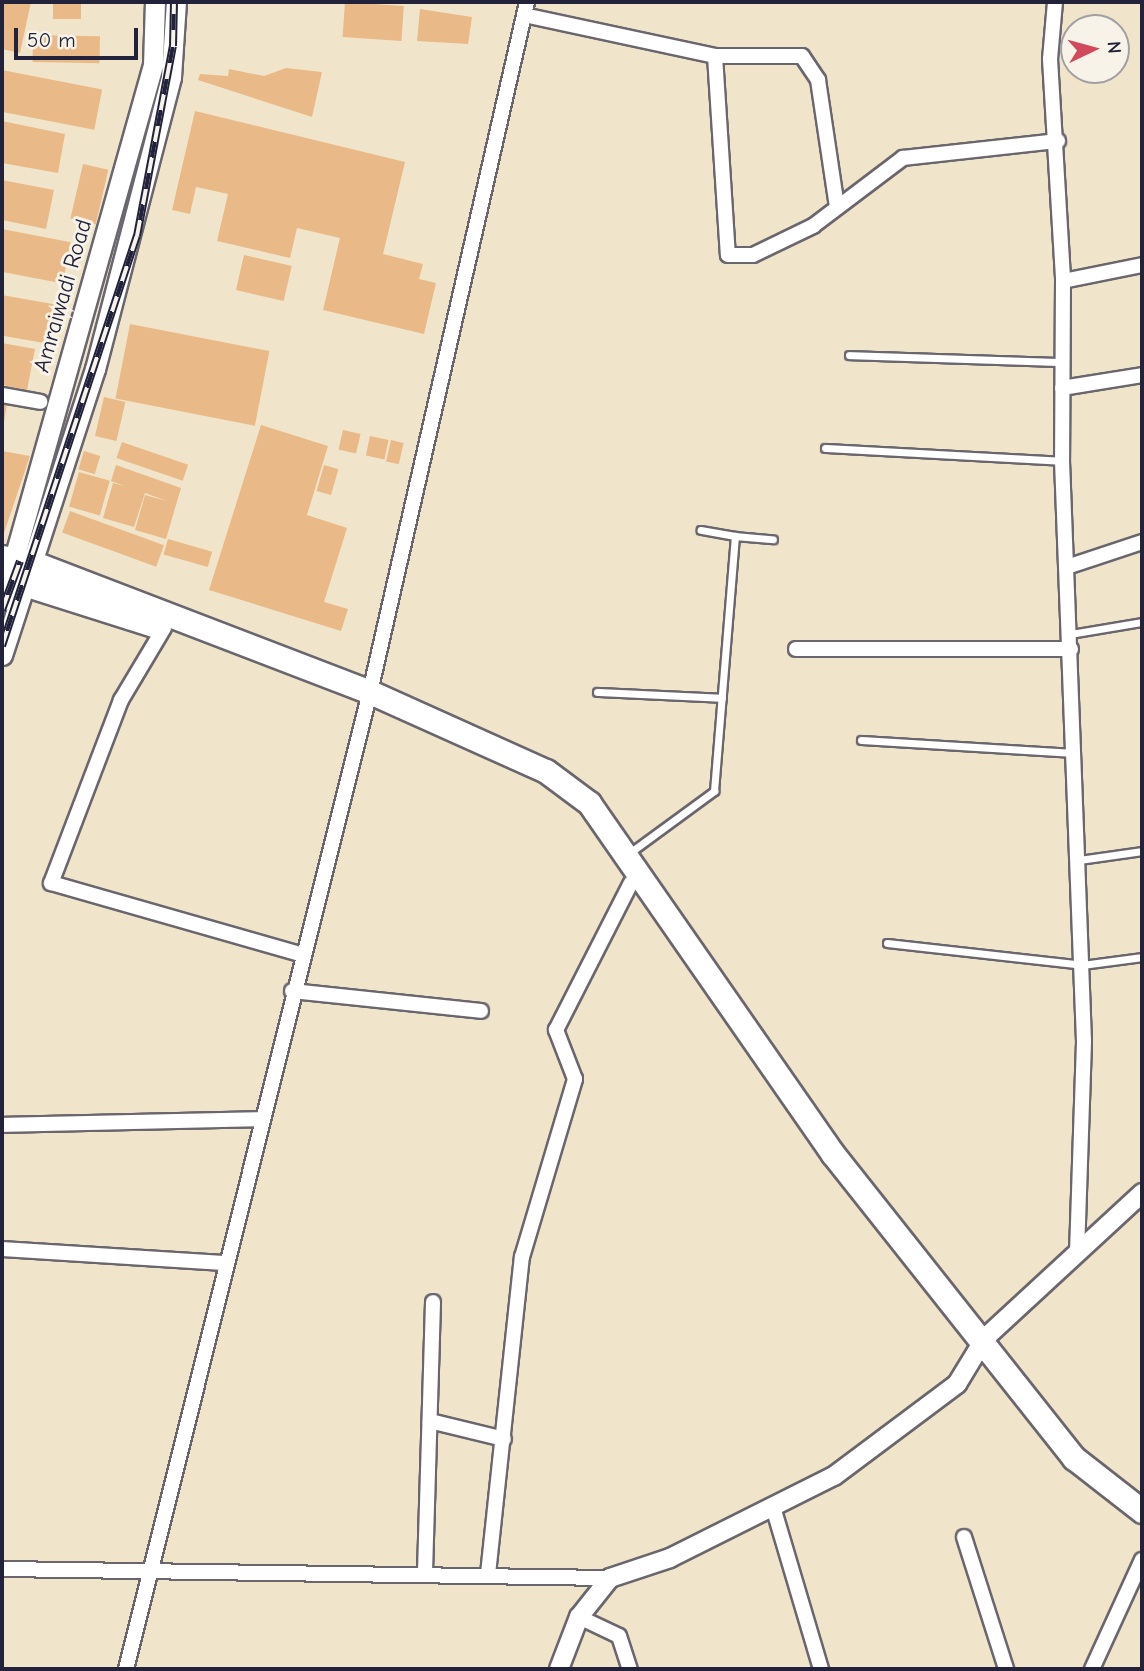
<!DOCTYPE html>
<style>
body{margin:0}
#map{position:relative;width:1144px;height:1671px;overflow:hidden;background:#f0e5ca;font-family:"Comic Neue",sans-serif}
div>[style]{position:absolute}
.building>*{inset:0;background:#e9ba87;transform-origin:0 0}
.roads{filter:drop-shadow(2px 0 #6a666d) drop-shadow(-2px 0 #6a666d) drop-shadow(0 2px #6a666d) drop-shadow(0 -2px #6a666d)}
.service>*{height:7px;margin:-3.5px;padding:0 3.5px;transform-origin:3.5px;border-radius:3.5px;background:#fff}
.minor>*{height:14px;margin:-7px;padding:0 7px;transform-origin:7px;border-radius:7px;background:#fff}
.tertiary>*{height:18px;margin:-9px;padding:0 9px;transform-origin:9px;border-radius:9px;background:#fff}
.secondary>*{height:19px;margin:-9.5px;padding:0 9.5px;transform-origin:9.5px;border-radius:9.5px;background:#fff}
.primary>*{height:23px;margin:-11.5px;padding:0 11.5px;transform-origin:11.5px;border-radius:11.5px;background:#fff}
.rail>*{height:8px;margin-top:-4px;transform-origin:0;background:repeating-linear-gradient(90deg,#f7f3e8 0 16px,#22223b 0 32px);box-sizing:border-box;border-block:2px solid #22223b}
span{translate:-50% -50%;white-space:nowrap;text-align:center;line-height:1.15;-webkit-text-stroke:6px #f7f3e8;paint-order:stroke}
.street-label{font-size:23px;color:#22223b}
.frame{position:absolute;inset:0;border:4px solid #22223b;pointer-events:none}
.north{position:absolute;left:1060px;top:14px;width:70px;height:70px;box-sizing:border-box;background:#f7f3e8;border:2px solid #a29fa3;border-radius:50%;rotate:85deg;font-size:19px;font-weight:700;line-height:28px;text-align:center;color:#22223b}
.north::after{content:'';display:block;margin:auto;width:24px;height:32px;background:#d1495b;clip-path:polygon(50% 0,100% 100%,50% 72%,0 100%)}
.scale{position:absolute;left:14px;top:28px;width:124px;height:32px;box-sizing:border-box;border:4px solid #22223b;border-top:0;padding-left:9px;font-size:21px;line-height:24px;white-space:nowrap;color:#22223b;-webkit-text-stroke:5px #f7f3e8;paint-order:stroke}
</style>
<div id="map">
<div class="building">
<i style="clip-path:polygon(2px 2px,31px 2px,20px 53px,2px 49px)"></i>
<i style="left:53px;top:2px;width:28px;height:17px"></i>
<i style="left:345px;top:2px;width:59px;height:35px;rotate:4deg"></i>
<i style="clip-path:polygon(420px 9px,472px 17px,468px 44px,417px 41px)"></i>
<i style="left:33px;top:35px;width:67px;height:27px;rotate:1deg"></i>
<i style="clip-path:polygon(286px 68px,322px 72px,312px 117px,198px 80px,200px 74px,228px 76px,229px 69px,264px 76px)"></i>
<i style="left:2px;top:70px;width:102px;height:41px;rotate:11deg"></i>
<i style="clip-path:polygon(195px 111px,405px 162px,383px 254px,423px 264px,419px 279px,436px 283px,424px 334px,323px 310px,340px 238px,297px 228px,290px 258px,217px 241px,228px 194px,196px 187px,190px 214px,172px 210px)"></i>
<i style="clip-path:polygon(2px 121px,65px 134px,58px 173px,2px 163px)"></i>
<i style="left:83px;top:164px;width:26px;height:56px;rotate:13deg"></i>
<i style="clip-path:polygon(2px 180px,54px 190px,46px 229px,2px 220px)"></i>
<i style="left:2px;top:229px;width:70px;height:42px;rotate:11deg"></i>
<i style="left:244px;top:255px;width:49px;height:36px;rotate:13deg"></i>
<i style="left:2px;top:295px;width:54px;height:40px;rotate:10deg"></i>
<i style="left:130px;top:324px;width:142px;height:76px;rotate:11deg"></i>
<i style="clip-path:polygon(2px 343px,35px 349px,27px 390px,2px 385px)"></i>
<i style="left:104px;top:397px;width:22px;height:40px;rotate:13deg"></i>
<i style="clip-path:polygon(2px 403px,7px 404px,3px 428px,2px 428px)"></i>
<i style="clip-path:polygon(261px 425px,328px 446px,307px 515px,347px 528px,324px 602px,348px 609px,341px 631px,209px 590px)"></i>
<i style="left:343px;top:430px;width:18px;height:20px;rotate:13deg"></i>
<i style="left:370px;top:436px;width:19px;height:20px;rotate:12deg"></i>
<i style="left:391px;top:440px;width:13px;height:22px;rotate:13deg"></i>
<i style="left:122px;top:442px;width:70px;height:17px;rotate:19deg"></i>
<i style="clip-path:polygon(2px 451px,30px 456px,2px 539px)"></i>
<i style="left:84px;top:451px;width:17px;height:19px;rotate:17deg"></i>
<i style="clip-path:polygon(116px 465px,181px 488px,166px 539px,135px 530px,145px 495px,167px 501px,145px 493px,134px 527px,103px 518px,113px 483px,125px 486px,111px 481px)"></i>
<i style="left:324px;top:465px;width:15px;height:27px;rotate:16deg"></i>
<i style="left:79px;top:472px;width:32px;height:36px;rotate:16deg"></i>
<i style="left:70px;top:511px;width:100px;height:23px;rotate:20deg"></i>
<i style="left:168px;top:539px;width:46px;height:16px;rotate:16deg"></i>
</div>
<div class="roads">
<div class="service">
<i style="left:849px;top:355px;width:213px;rotate:1.9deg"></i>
<i style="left:825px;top:448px;width:237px;rotate:3.1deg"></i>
<i style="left:735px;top:536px;width:38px;rotate:5deg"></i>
<i style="left:1070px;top:634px;width:73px;rotate:-9.5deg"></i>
<i style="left:597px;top:692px;width:125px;rotate:2.7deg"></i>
<i style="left:861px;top:740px;width:214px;rotate:3.5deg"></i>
<i style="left:628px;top:854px;width:107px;rotate:-36.2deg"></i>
<i style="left:714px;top:791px;width:256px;rotate:-85.3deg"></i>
<i style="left:735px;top:536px;width:35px;rotate:-170deg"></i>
<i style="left:1079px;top:860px;width:64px;rotate:-8.1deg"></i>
<i style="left:887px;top:943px;width:196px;rotate:6.4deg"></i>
<i style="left:1082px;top:965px;width:61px;rotate:-7.6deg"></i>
</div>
<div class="minor">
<i style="left:1055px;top:2px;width:57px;rotate:95deg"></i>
<i style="left:1050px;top:59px;width:222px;rotate:86.6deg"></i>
<i style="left:1063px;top:281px;width:180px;rotate:90.3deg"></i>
<i style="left:1062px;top:461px;width:581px;rotate:87.83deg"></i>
<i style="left:1084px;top:1042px;width:210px;rotate:91.9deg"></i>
<i style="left:524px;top:15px;width:195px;rotate:12.1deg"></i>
<i style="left:715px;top:56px;width:87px"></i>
<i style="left:802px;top:56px;width:29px;rotate:56deg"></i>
<i style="left:818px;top:80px;width:128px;rotate:81.5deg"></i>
<i style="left:715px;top:56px;width:199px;rotate:86.3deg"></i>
<i style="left:728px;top:255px;width:25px"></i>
<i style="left:753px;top:255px;width:67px;rotate:-25.8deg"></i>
<i style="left:813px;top:226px;width:113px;rotate:-37.1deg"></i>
<i style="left:903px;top:158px;width:156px;rotate:-6.3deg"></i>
<i style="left:1063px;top:281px;width:81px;rotate:-11.4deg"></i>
<i style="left:1062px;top:388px;width:81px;rotate:-9.2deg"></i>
<i style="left:2px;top:395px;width:39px;rotate:10deg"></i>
<i style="left:1067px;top:567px;width:79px;rotate:-18.4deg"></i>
<i style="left:164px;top:628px;width:84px;rotate:120.8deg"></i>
<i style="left:121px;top:700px;width:196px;rotate:110.9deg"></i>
<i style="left:51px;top:883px;width:260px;rotate:15.9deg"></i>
<i style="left:796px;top:649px;width:275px"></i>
<i style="left:292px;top:991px;width:190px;rotate:6deg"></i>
<i style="left:2px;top:1125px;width:258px;rotate:-1.3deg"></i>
<i style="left:2px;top:1249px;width:223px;rotate:3.6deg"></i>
<i style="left:430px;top:1421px;width:76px;rotate:13.7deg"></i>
<i style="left:773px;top:1507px;width:169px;rotate:73.5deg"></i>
<i style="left:964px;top:1537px;width:139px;rotate:72.3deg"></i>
<i style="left:2px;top:1569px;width:608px;rotate:0.85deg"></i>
<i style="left:425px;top:1572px;width:270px;rotate:-88.3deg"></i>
<i style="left:488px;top:1574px;width:319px;rotate:-83.9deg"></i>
<i style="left:522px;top:1257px;width:186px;rotate:-73.4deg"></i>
<i style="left:575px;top:1079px;width:53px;rotate:-111.2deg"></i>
<i style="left:556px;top:1030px;width:165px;rotate:-63deg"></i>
<i style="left:579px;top:1617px;width:44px;rotate:25.4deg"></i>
<i style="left:619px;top:1636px;width:35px;rotate:72deg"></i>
<i style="left:126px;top:1669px;width:1007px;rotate:-75.98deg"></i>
<i style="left:370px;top:692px;width:708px;rotate:-77.18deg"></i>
<i style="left:1092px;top:1669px;width:120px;rotate:-65.4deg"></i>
</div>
<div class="tertiary">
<i style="left:559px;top:1669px;width:56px;rotate:-69deg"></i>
<i style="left:579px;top:1617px;width:50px;rotate:-51.5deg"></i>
<i style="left:610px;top:1578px;width:63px;rotate:-18.4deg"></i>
<i style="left:670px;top:1558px;width:183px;rotate:-26.6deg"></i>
<i style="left:834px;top:1476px;width:154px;rotate:-36.8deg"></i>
<i style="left:957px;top:1384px;width:54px;rotate:-58.7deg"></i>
<i style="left:985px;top:1338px;width:214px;rotate:-42.7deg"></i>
</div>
<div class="secondary">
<i style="left:2px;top:601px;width:557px;rotate:-74.27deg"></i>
<i style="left:153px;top:65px;width:63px;rotate:-88.2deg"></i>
<i style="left:2px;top:655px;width:301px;rotate:-72deg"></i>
<i style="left:95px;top:369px;width:302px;rotate:-75.4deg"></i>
<i style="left:171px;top:77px;width:75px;rotate:-86.2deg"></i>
</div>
<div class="primary">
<i style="left:2px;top:557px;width:33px;rotate:11deg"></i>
<i style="left:34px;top:563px;width:360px;rotate:21deg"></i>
<i style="left:370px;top:692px;width:193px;rotate:24.2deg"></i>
<i style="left:546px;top:771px;width:54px;rotate:36.7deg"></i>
<i style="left:589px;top:803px;width:427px;rotate:55.2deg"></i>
<i style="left:833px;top:1154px;width:388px;rotate:51.6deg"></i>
<i style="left:1074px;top:1458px;width:86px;rotate:37.9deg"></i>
<i style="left:2px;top:577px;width:158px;rotate:17.6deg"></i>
</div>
</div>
<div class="rail">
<i style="left:2px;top:610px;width:52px;rotate:-69.8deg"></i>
<i style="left:2px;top:646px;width:432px;rotate:-71.8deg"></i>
<i style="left:137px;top:236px;width:193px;rotate:-79.3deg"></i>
<i style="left:173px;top:46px;width:44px;rotate:-88.7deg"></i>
</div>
<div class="street-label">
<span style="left:63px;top:296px;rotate:-74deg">Amraiwadi Road</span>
</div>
<div class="frame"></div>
<div class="north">N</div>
<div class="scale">50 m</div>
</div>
